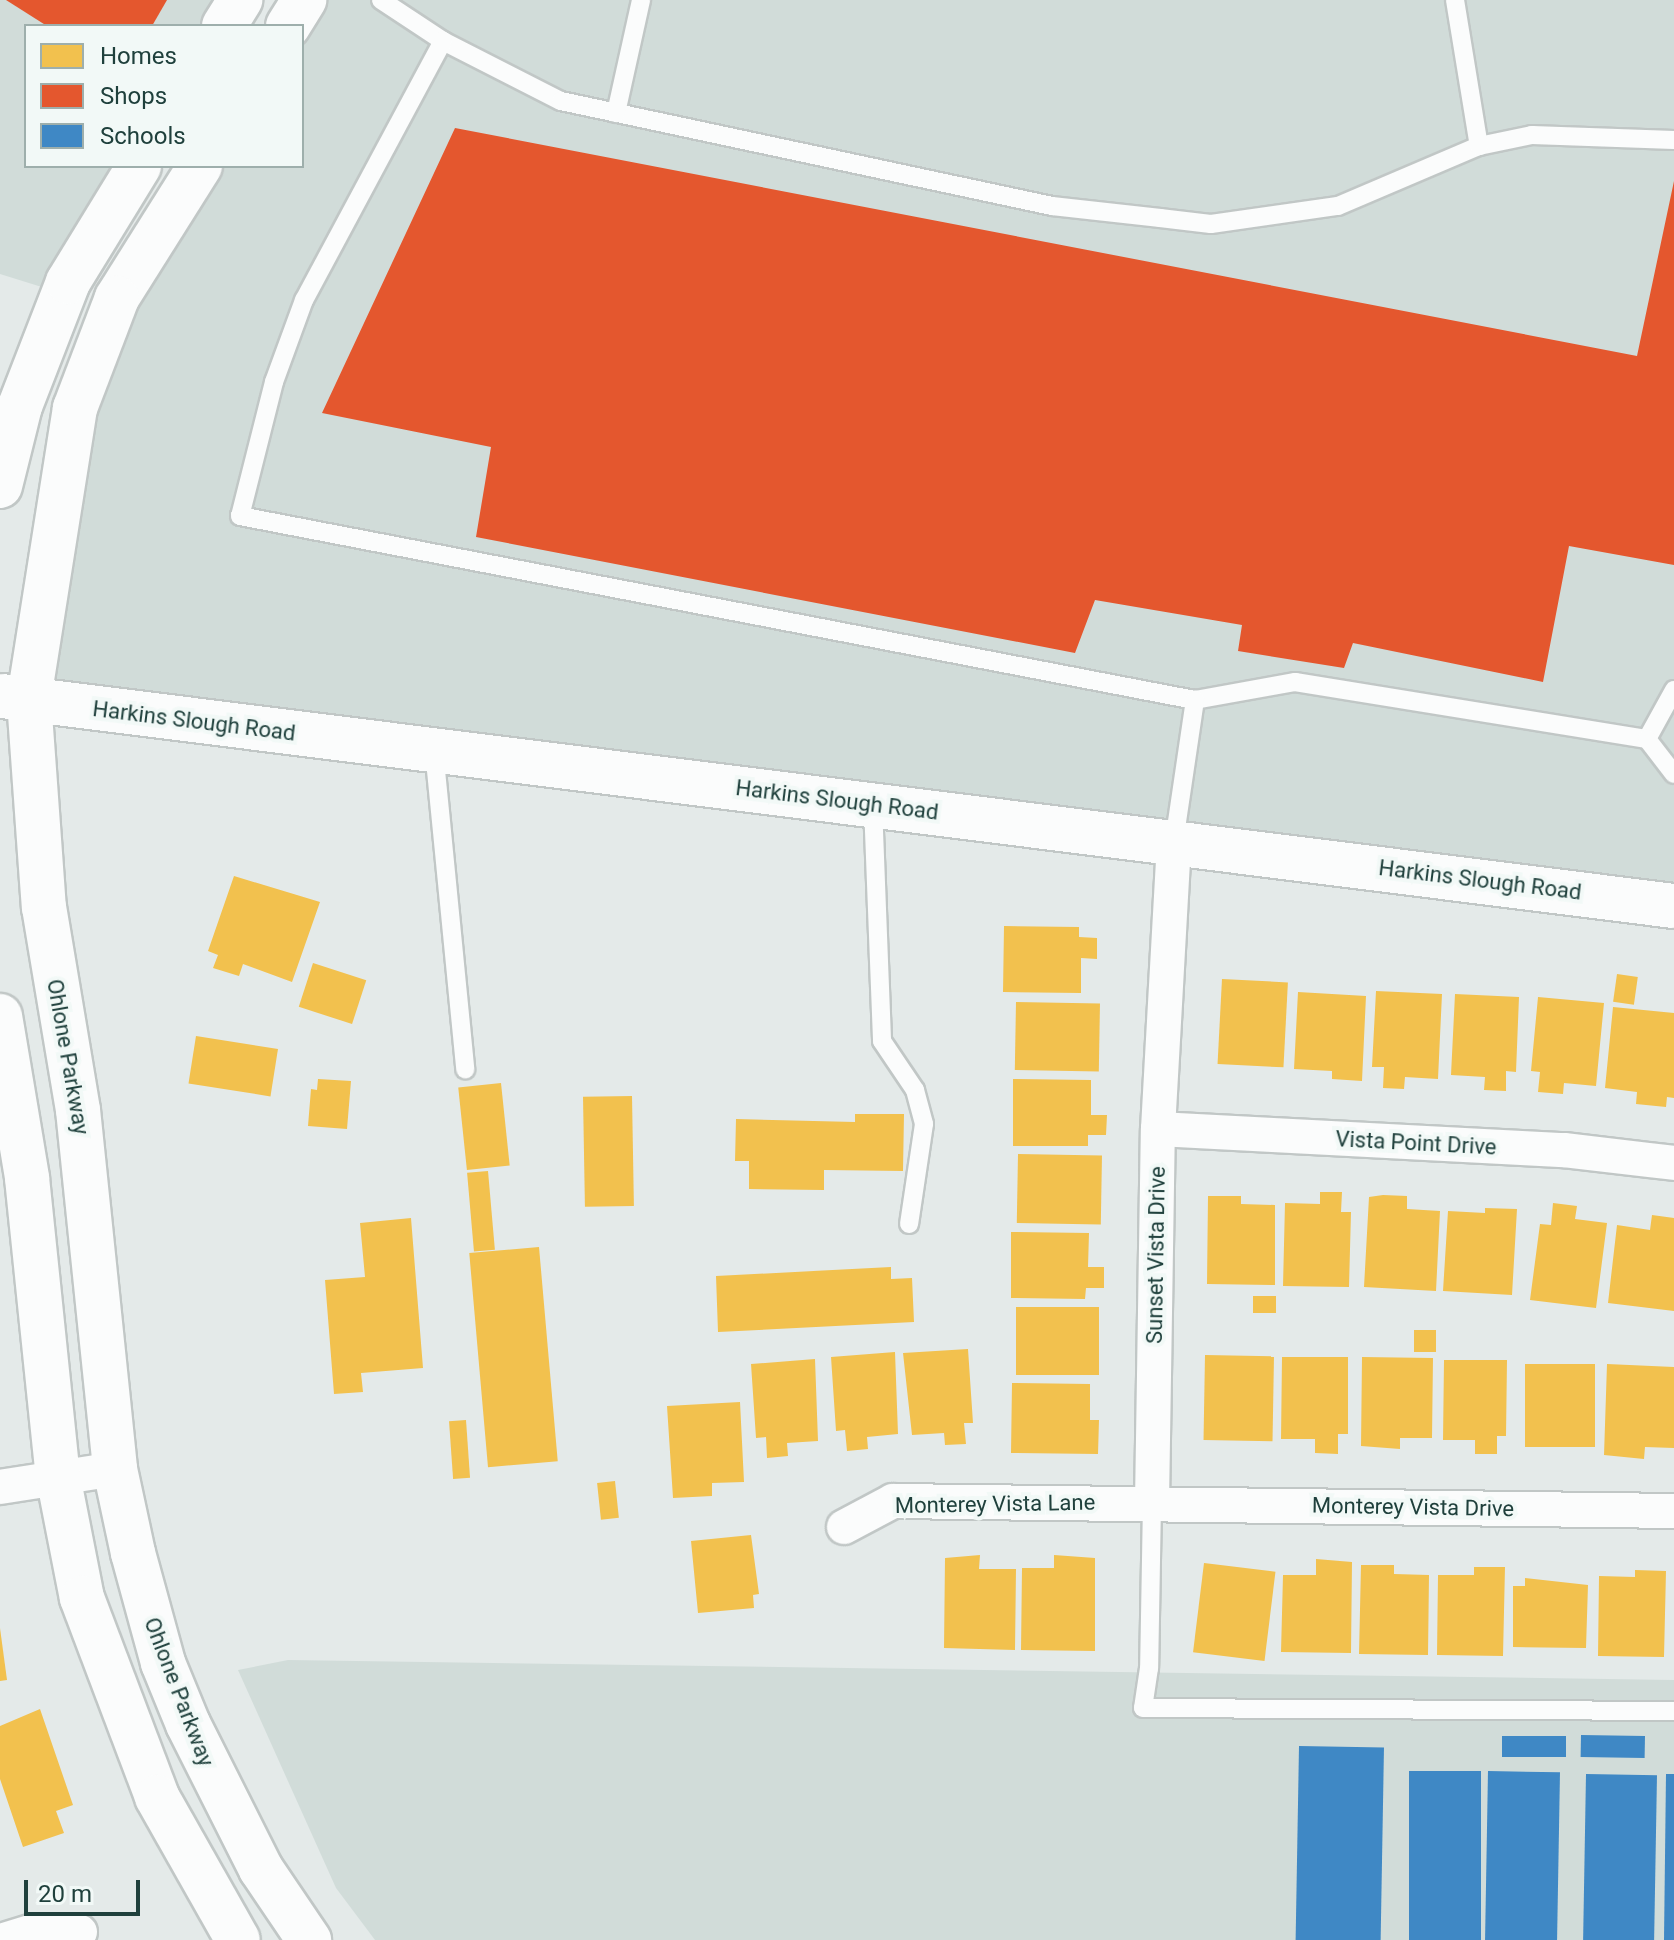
<!DOCTYPE html>
<style>
body{margin:0}
#map{position:relative;width:1674px;height:1940px;overflow:hidden;background:#e4eae9;font-family:Roboto,sans-serif}
div>[style]{position:absolute}
.built>*{inset:0;background:#d1dcd9}
.homes>*{inset:0;background:#f2c14e;transform-origin:0 0}
.shops>*{inset:0;background:#e4572e}
.schools>*{inset:0;background:#3f88c5;transform-origin:0 0}
.roads{filter:drop-shadow(2px 0 #c1c7c6) drop-shadow(-2px 0 #c1c7c6) drop-shadow(0 2px #c1c7c6) drop-shadow(0 -2px #c1c7c6)}
.lane>*{height:18px;margin:-9px;padding:0 9px;transform-origin:9px;border-radius:9px;background:#fbfcfc}
.street>*{height:34px;margin:-17px;padding:0 17px;transform-origin:17px;border-radius:17px;background:#fbfcfc}
.secondary>*{height:44px;margin:-22px;padding:0 22px;transform-origin:22px;border-radius:22px;background:#fbfcfc}
span{translate:-50% -50%;white-space:nowrap;text-align:center;line-height:1.15;-webkit-text-stroke:8px #f2f9f7;paint-order:stroke}
.street-label{font-size:22px;color:#1f403c}
.legend{position:absolute;left:24px;top:24px;width:280px;height:144px;box-sizing:border-box;background:#f2f9f7;border:2px solid #9eafac;margin:0;padding:10px 14px;list-style:none;font-size:24px;color:#1f403c}
.legend li{display:flex;align-items:center;gap:16px;height:40px}
.legend b{width:40px;border:2px solid #9eafac}
.scale{position:absolute;left:24px;top:1880px;width:116px;height:36px;box-sizing:border-box;border:4px solid #1f403c;border-top:0;padding-left:10px;font-size:24px;line-height:28px;white-space:nowrap;color:#1f403c;-webkit-text-stroke:6px #f2f9f7;paint-order:stroke}
</style>
<div id="map">
<div class="built">
<i style="clip-path:polygon(0 0,215px 0,200px 26px,26px 26px,26px 166px,117px 166px,45px 288px,0 274px)"></i>
<i style="clip-path:polygon(304px 0,1674px 0,1674px 907px,29px 700px,74px 414px,200px 166px,302px 166px)"></i>
<i style="clip-path:polygon(288px 1660px,1674px 1680px,1674px 1940px,375px 1940px,336px 1888px,238px 1670px)"></i>
</div>
<div class="homes">
<i style="clip-path:polygon(234px 876px,320px 902px,292px 982px,243px 964px,239px 976px,213px 968px,218px 955px,208px 951px)"></i>
<i style="clip-path:polygon(1004px 926px,1079px 927px,1079px 937px,1097px 938px,1097px 959px,1081px 958px,1081px 993px,1003px 992px)"></i>
<i style="left:313px;top:963px;width:56px;height:46px;rotate:18deg"></i>
<i style="left:1617px;top:974px;width:21px;height:28px;rotate:8deg"></i>
<i style="left:1222px;top:979px;width:66px;height:85px;rotate:3deg"></i>
<i style="clip-path:polygon(1376px 991px,1442px 994px,1438px 1079px,1405px 1077px,1404px 1089px,1383px 1088px,1384px 1067px,1372px 1067px)"></i>
<i style="clip-path:polygon(1298px 992px,1366px 996px,1362px 1081px,1332px 1079px,1332px 1071px,1294px 1069px)"></i>
<i style="clip-path:polygon(1455px 994px,1519px 997px,1516px 1072px,1506px 1071px,1506px 1091px,1484px 1090px,1485px 1077px,1451px 1075px)"></i>
<i style="clip-path:polygon(1538px 997px,1604px 1003px,1596px 1086px,1564px 1083px,1563px 1094px,1538px 1092px,1540px 1072px,1531px 1071px)"></i>
<i style="left:1016px;top:1002px;width:84px;height:68px;rotate:1deg"></i>
<i style="clip-path:polygon(1613px 1007px,1674px 1013px,1674px 1098px,1667px 1097px,1666px 1107px,1636px 1104px,1637px 1092px,1605px 1088px)"></i>
<i style="left:196px;top:1036px;width:83px;height:48px;rotate:9deg"></i>
<i style="clip-path:polygon(318px 1079px,351px 1081px,347px 1129px,308px 1126px,311px 1089px,317px 1090px)"></i>
<i style="clip-path:polygon(1013px 1079px,1091px 1080px,1091px 1115px,1107px 1115px,1106px 1135px,1088px 1135px,1088px 1146px,1013px 1146px)"></i>
<i style="left:501px;top:1083px;width:83px;height:43px;rotate:84deg"></i>
<i style="left:632px;top:1096px;width:110px;height:49px;rotate:89deg"></i>
<i style="clip-path:polygon(855px 1114px,904px 1114px,903px 1171px,824px 1170px,824px 1190px,749px 1189px,749px 1161px,735px 1161px,736px 1119px,855px 1122px)"></i>
<i style="left:1018px;top:1154px;width:84px;height:69px;rotate:1deg"></i>
<i style="left:488px;top:1171px;width:79px;height:21px;rotate:85deg"></i>
<i style="clip-path:polygon(1320px 1192px,1342px 1192px,1341px 1212px,1351px 1212px,1349px 1287px,1283px 1286px,1285px 1203px,1320px 1204px)"></i>
<i style="clip-path:polygon(1383px 1195px,1407px 1196px,1407px 1209px,1440px 1211px,1436px 1291px,1364px 1287px,1369px 1197px)"></i>
<i style="clip-path:polygon(1208px 1196px,1241px 1196px,1241px 1204px,1275px 1205px,1275px 1285px,1207px 1284px)"></i>
<i style="clip-path:polygon(1553px 1203px,1577px 1206px,1575px 1219px,1607px 1223px,1596px 1308px,1530px 1300px,1540px 1224px,1551px 1225px)"></i>
<i style="clip-path:polygon(1485px 1208px,1517px 1209px,1512px 1295px,1443px 1291px,1448px 1211px,1485px 1213px)"></i>
<i style="clip-path:polygon(1652px 1215px,1674px 1218px,1674px 1311px,1608px 1303px,1617px 1225px,1650px 1230px)"></i>
<i style="clip-path:polygon(411px 1218px,423px 1368px,361px 1373px,363px 1392px,334px 1394px,325px 1280px,365px 1277px,360px 1223px)"></i>
<i style="clip-path:polygon(1011px 1232px,1089px 1233px,1088px 1267px,1104px 1267px,1104px 1288px,1086px 1288px,1085px 1299px,1011px 1298px)"></i>
<i style="left:539px;top:1247px;width:215px;height:70px;rotate:85deg"></i>
<i style="clip-path:polygon(891px 1267px,891px 1279px,912px 1278px,914px 1322px,718px 1332px,716px 1276px)"></i>
<i style="left:1253px;top:1296px;width:23px;height:17px"></i>
<i style="left:1016px;top:1307px;width:83px;height:68px"></i>
<i style="left:1414px;top:1330px;width:22px;height:22px"></i>
<i style="clip-path:polygon(968px 1349px,973px 1423px,964px 1423px,966px 1444px,945px 1445px,944px 1433px,912px 1435px,903px 1353px)"></i>
<i style="clip-path:polygon(895px 1352px,898px 1434px,867px 1437px,868px 1449px,847px 1451px,845px 1430px,836px 1431px,831px 1357px)"></i>
<i style="left:1205px;top:1355px;width:69px;height:85px;rotate:1deg"></i>
<i style="clip-path:polygon(1282px 1357px,1348px 1357px,1348px 1434px,1338px 1434px,1338px 1454px,1315px 1453px,1315px 1439px,1281px 1439px)"></i>
<i style="clip-path:polygon(1362px 1357px,1433px 1358px,1432px 1438px,1400px 1438px,1400px 1449px,1361px 1446px)"></i>
<i style="clip-path:polygon(815px 1359px,818px 1441px,787px 1443px,788px 1456px,767px 1458px,766px 1437px,756px 1438px,751px 1364px)"></i>
<i style="clip-path:polygon(1444px 1360px,1507px 1360px,1506px 1436px,1497px 1436px,1497px 1454px,1475px 1454px,1475px 1440px,1443px 1440px)"></i>
<i style="left:1525px;top:1364px;width:70px;height:83px"></i>
<i style="clip-path:polygon(1607px 1364px,1674px 1367px,1674px 1448px,1645px 1447px,1644px 1459px,1604px 1455px)"></i>
<i style="clip-path:polygon(1012px 1383px,1090px 1384px,1090px 1420px,1099px 1420px,1098px 1454px,1011px 1453px)"></i>
<i style="clip-path:polygon(740px 1402px,744px 1482px,712px 1483px,712px 1496px,673px 1498px,667px 1406px)"></i>
<i style="left:466px;top:1420px;width:58px;height:17px;rotate:86deg"></i>
<i style="left:615px;top:1481px;width:37px;height:18px;rotate:84deg"></i>
<i style="clip-path:polygon(751px 1535px,759px 1594px,753px 1595px,754px 1608px,698px 1613px,691px 1541px)"></i>
<i style="clip-path:polygon(980px 1555px,979px 1569px,1016px 1569px,1015px 1650px,944px 1648px,945px 1558px)"></i>
<i style="clip-path:polygon(1054px 1555px,1095px 1558px,1095px 1651px,1021px 1650px,1022px 1568px,1054px 1568px)"></i>
<i style="clip-path:polygon(1316px 1559px,1352px 1562px,1351px 1653px,1281px 1652px,1283px 1575px,1316px 1575px)"></i>
<i style="left:1204px;top:1563px;width:72px;height:90px;rotate:7deg"></i>
<i style="clip-path:polygon(1361px 1565px,1394px 1565px,1394px 1574px,1429px 1575px,1428px 1655px,1359px 1654px)"></i>
<i style="clip-path:polygon(1474px 1567px,1505px 1567px,1503px 1656px,1437px 1655px,1438px 1575px,1474px 1575px)"></i>
<i style="clip-path:polygon(1635px 1570px,1666px 1571px,1664px 1657px,1598px 1656px,1599px 1576px,1635px 1577px)"></i>
<i style="clip-path:polygon(1525px 1578px,1588px 1585px,1586px 1648px,1513px 1647px,1513px 1586px,1525px 1586px)"></i>
<i style="clip-path:polygon(0 1628px,7px 1680px,0 1681px)"></i>
<i style="clip-path:polygon(40px 1709px,73px 1805px,56px 1811px,64px 1833px,23px 1847px,0 1779px,0 1726px)"></i>
</div>
<div class="shops">
<i style="clip-path:polygon(6px 0,167px 0,152px 26px,47px 26px)"></i>
<i style="clip-path:polygon(455px 128px,1637px 356px,1674px 181px,1674px 565px,1569px 546px,1543px 682px,1353px 643px,1344px 668px,1238px 651px,1242px 625px,1095px 600px,1075px 653px,476px 537px,491px 447px,322px 413px)"></i>
</div>
<div class="schools">
<i style="left:1581px;top:1735px;width:64px;height:22px;rotate:1deg"></i>
<i style="left:1502px;top:1736px;width:64px;height:21px"></i>
<i style="left:1299px;top:1746px;width:85px;height:194px;rotate:1deg"></i>
<i style="left:1409px;top:1771px;width:72px;height:169px"></i>
<i style="left:1488px;top:1771px;width:72px;height:169px;rotate:1deg"></i>
<i style="left:1586px;top:1774px;width:71px;height:166px;rotate:1deg"></i>
<i style="clip-path:polygon(1666px 1774px,1674px 1774px,1674px 1940px,1664px 1940px)"></i>
</div>
<div class="roads">
<div class="lane">
<i style="left:381px;top:0;width:74px;rotate:33.5deg"></i>
<i style="left:443px;top:41px;width:132px;rotate:27deg"></i>
<i style="left:561px;top:101px;width:502px;rotate:12.07deg"></i>
<i style="left:1052px;top:206px;width:109px;rotate:6.3deg"></i>
<i style="left:1160px;top:218px;width:51px;rotate:6.7deg"></i>
<i style="left:1211px;top:224px;width:128px;rotate:-8.1deg"></i>
<i style="left:1338px;top:206px;width:153px;rotate:-23.1deg"></i>
<i style="left:1479px;top:146px;width:54px;rotate:-11.7deg"></i>
<i style="left:1532px;top:135px;width:142px;rotate:2deg"></i>
<i style="left:1455px;top:0;width:148px;rotate:80.7deg"></i>
<i style="left:443px;top:41px;width:294px;rotate:118.2deg"></i>
<i style="left:304px;top:300px;width:87px;rotate:110.1deg"></i>
<i style="left:274px;top:382px;width:138px;rotate:104.2deg"></i>
<i style="left:240px;top:516px;width:973px;rotate:10.91deg"></i>
<i style="left:1195px;top:700px;width:102px;rotate:-10.2deg"></i>
<i style="left:1295px;top:682px;width:357px;rotate:9.2deg"></i>
<i style="left:616px;top:113px;width:116px;rotate:-77.5deg"></i>
<i style="left:1674px;top:690px;width:56px;rotate:118.9deg"></i>
<i style="left:1647px;top:739px;width:44px;rotate:52.4deg"></i>
<i style="left:434px;top:750px;width:321px;rotate:84.4deg"></i>
<i style="left:873px;top:805px;width:236px;rotate:87.8deg"></i>
<i style="left:882px;top:1041px;width:59px;rotate:56deg"></i>
<i style="left:915px;top:1090px;width:35px;rotate:75deg"></i>
<i style="left:924px;top:1124px;width:101px;rotate:98.5deg"></i>
<i style="left:1174px;top:842px;width:144px;rotate:-81.6deg"></i>
<i style="left:1152px;top:1503px;width:165px;rotate:91deg"></i>
<i style="left:1149px;top:1668px;width:40px;rotate:98.5deg"></i>
<i style="left:1143px;top:1708px;width:531px;rotate:0.32deg"></i>
</div>
<div class="street">
<i style="left:1158px;top:1129px;width:407px;rotate:3deg"></i>
<i style="left:1564px;top:1150px;width:111px;rotate:6.7deg"></i>
<i style="left:0;top:1487px;width:116px;rotate:-8.9deg"></i>
<i style="left:1152px;top:1503px;width:374px;rotate:-89.1deg"></i>
<i style="left:1158px;top:1129px;width:287px;rotate:-86.8deg"></i>
<i style="left:844px;top:1527px;width:55px;rotate:-28deg"></i>
<i style="left:893px;top:1501px;width:781px;rotate:0.73deg"></i>
<i style="left:4px;top:1940px;width:28px;rotate:-17deg"></i>
<i style="left:31px;top:1932px;width:49px"></i>
</div>
<div class="secondary">
<i style="left:224px;top:26px;width:31px;rotate:-58deg"></i>
<i style="left:288px;top:26px;width:31px;rotate:-58deg"></i>
<i style="left:200px;top:166px;width:156px;rotate:122.2deg"></i>
<i style="left:117px;top:298px;width:118px;rotate:110.9deg"></i>
<i style="left:75px;top:408px;width:296px;rotate:99deg"></i>
<i style="left:29px;top:700px;width:208px;rotate:85.9deg"></i>
<i style="left:44px;top:907px;width:206px;rotate:80.5deg"></i>
<i style="left:78px;top:1110px;width:361px;rotate:84.1deg"></i>
<i style="left:115px;top:1469px;width:86px;rotate:77.9deg"></i>
<i style="left:133px;top:1553px;width:114px;rotate:74.7deg"></i>
<i style="left:163px;top:1663px;width:66px;rotate:67.7deg"></i>
<i style="left:188px;top:1724px;width:162px;rotate:63.3deg"></i>
<i style="left:261px;top:1869px;width:86px;rotate:55.9deg"></i>
<i style="left:0;top:486px;width:82px;rotate:-76deg"></i>
<i style="left:20px;top:406px;width:133px;rotate:-68.8deg"></i>
<i style="left:68px;top:282px;width:136px;rotate:-58.5deg"></i>
<i style="left:2px;top:696px;width:1685px;rotate:7.16deg"></i>
<i style="left:0;top:1016px;width:164px;rotate:80.5deg"></i>
<i style="left:27px;top:1178px;width:300px;rotate:84.1deg"></i>
<i style="left:58px;top:1476px;width:124px;rotate:78.9deg"></i>
<i style="left:82px;top:1598px;width:213px;rotate:69.3deg"></i>
<i style="left:157px;top:1797px;width:164px;rotate:60.5deg"></i>
</div>
</div>
<div class="street-label">
<span style="left:194px;top:721px;rotate:7deg">Harkins Slough Road</span>
<span style="left:837px;top:800px;rotate:7deg">Harkins Slough Road</span>
<span style="left:1480px;top:880px;rotate:7deg">Harkins Slough Road</span>
<span style="left:68px;top:1057px;rotate:80deg">Ohlone Parkway</span>
<span style="left:1416px;top:1143px;rotate:3deg">Vista Point Drive</span>
<span style="left:1156px;top:1255px;rotate:-89deg">Sunset Vista Drive</span>
<span style="left:995px;top:1504px;rotate:-1deg">Monterey Vista Lane</span>
<span style="left:1413px;top:1507px;rotate:1deg">Monterey Vista Drive</span>
<span style="left:179px;top:1692px;rotate:69deg">Ohlone Parkway</span>
</div>
<ul class="legend">
<li><b style="height:22px;background:#f2c14e"></b>Homes</li>
<li><b style="height:22px;background:#e4572e"></b>Shops</li>
<li><b style="height:22px;background:#3f88c5"></b>Schools</li>
</ul>
<div class="scale">20 m</div>
</div>
